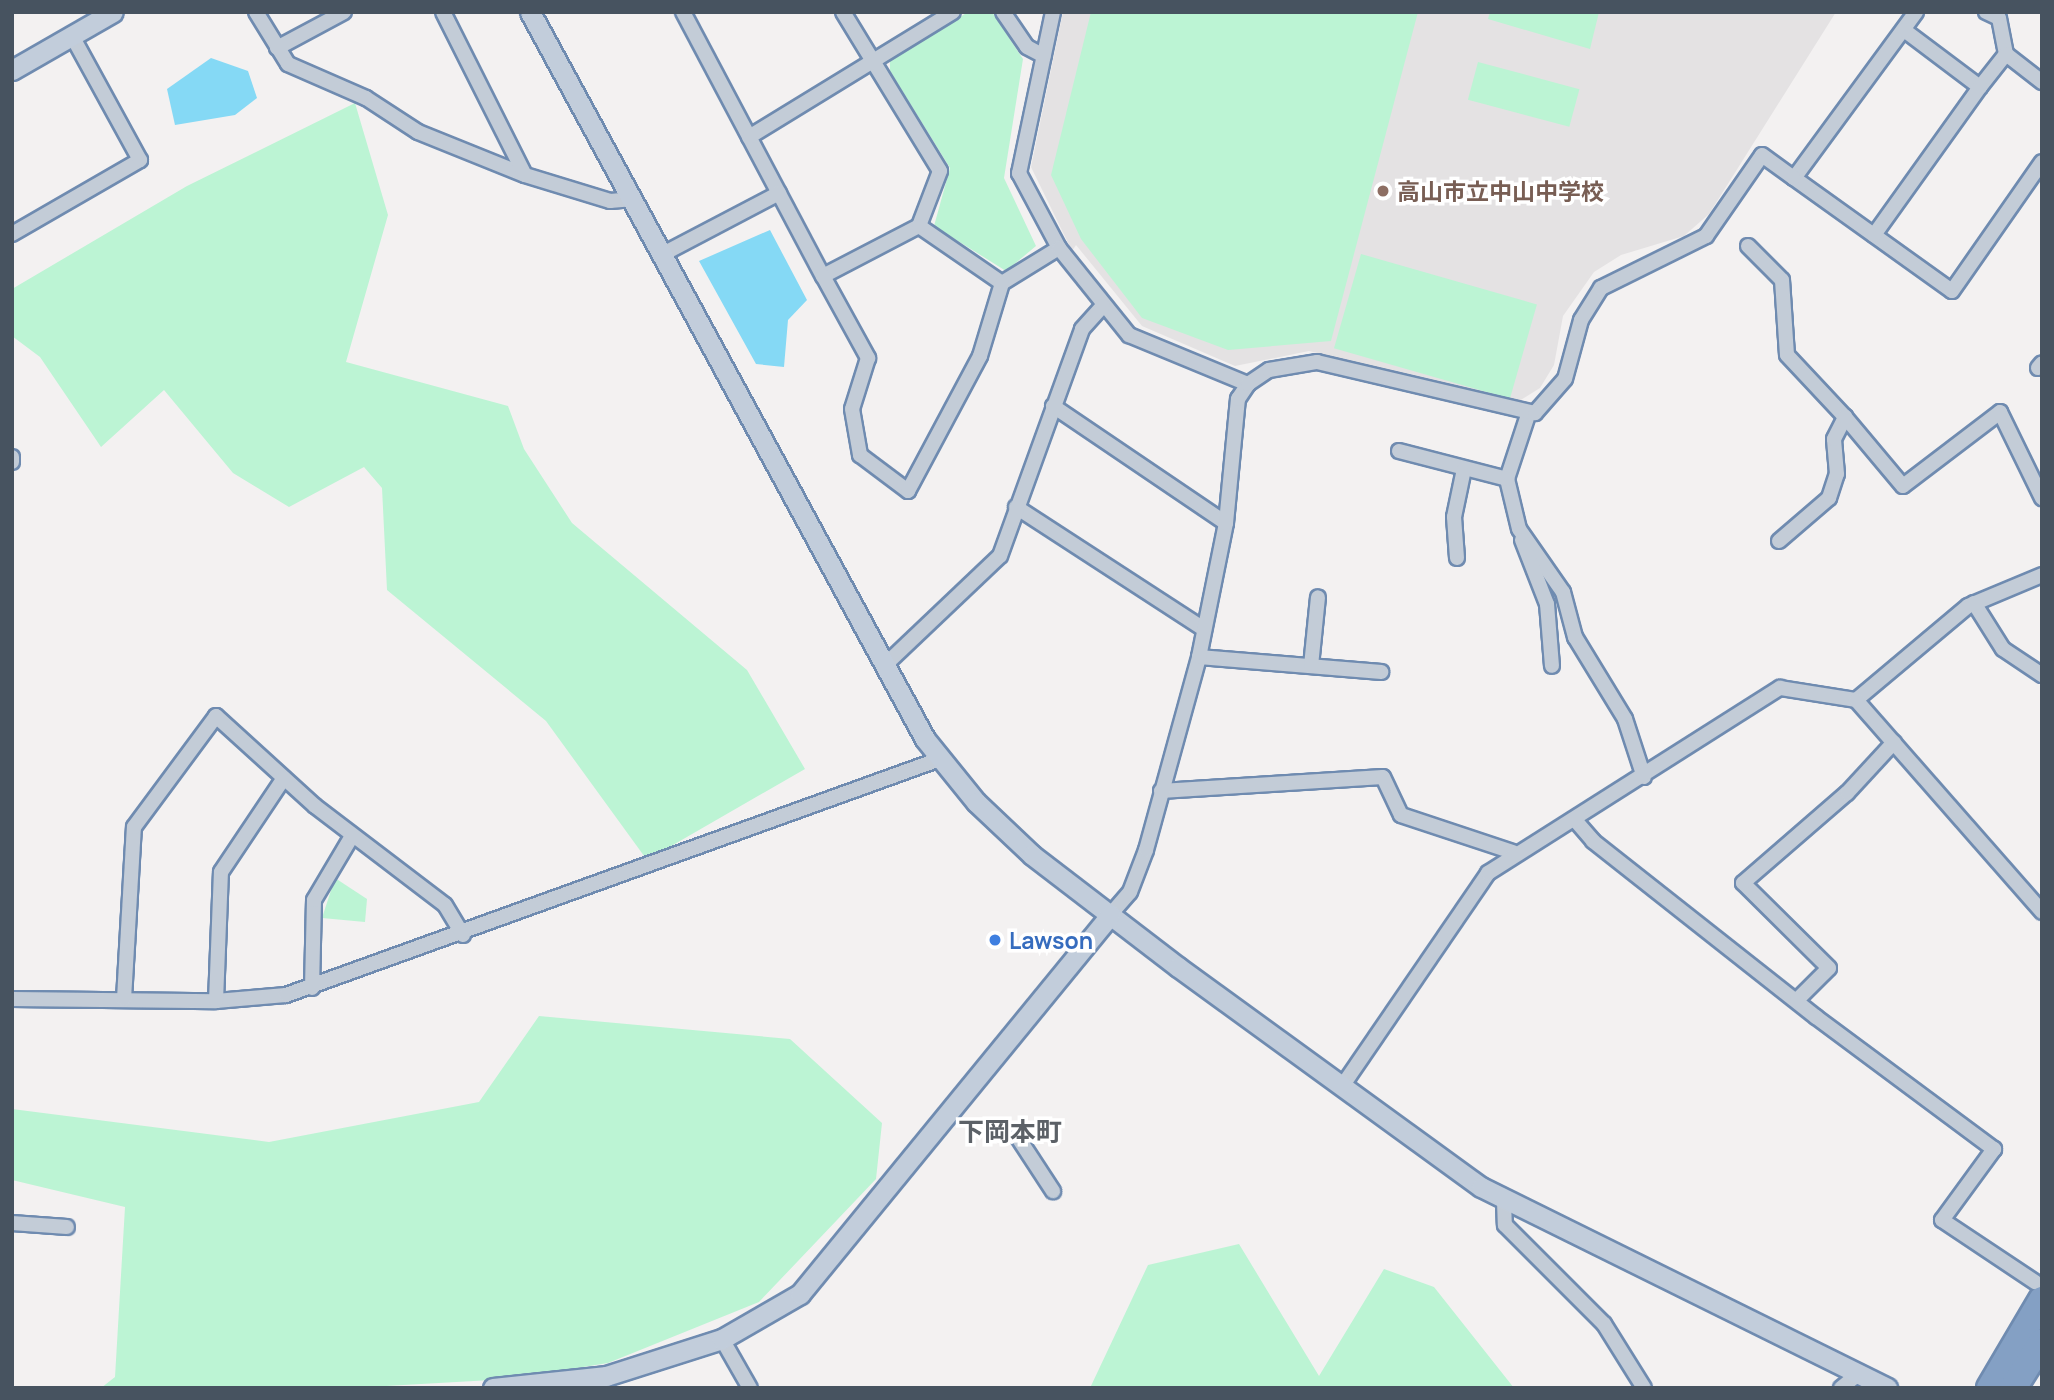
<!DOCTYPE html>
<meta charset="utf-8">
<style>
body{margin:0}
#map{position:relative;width:2054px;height:1400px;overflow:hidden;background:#f3f1f1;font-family:Manrope,"Noto Sans JP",sans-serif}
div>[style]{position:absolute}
.education>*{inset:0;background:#e4e2e3}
.green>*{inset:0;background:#bcf4d4;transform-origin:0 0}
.water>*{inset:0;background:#85d9f5}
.roads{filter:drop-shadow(2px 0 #6f8bb0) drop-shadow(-2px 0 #6f8bb0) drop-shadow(0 2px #6f8bb0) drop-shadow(0 -2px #6f8bb0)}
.street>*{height:14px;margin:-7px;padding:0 7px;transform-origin:7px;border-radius:7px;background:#c3ccd7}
.secondary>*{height:19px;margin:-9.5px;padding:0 9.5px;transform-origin:9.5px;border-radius:9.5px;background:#c2cddb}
.highway>*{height:26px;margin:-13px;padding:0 13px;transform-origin:13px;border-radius:13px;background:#84a0c4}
.dots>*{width:19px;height:19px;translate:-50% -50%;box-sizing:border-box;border:4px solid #fff;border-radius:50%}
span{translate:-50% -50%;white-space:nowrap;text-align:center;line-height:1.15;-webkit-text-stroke:7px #fff;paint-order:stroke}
.education-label{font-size:23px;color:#785e54;font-weight:700}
.left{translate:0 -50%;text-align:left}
.shop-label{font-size:23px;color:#366cbe;font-weight:700}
.quarter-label{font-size:26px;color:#5c6167;font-weight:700}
.frame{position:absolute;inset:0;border:14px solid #475360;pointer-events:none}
</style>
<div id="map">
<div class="education">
<i style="clip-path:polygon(1063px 12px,1836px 12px,1709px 214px,1684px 236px,1621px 255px,1594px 272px,1563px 316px,1554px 365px,1540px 388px,1519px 401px,1309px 351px,1235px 366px,1142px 326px,1076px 245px,1072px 251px,1031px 167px)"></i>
</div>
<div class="green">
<i style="clip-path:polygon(968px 12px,992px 12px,1023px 59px,1004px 178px,1036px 246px,1006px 271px,934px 226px,950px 168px,890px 71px,890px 61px)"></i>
<i style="clip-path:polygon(1091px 12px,1418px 12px,1331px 341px,1228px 350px,1142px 318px,1081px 239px,1051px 175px)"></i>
<i style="clip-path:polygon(1490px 12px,1599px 12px,1590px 49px,1488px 19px)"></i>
<i style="left:1478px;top:62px;width:105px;height:39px;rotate:15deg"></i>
<i style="clip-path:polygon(355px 103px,388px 215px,346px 362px,508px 406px,524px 449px,572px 523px,747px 670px,805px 769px,647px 860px,546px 721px,387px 590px,382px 488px,364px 467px,289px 507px,233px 473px,164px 390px,101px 447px,40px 357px,12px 336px,12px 289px,187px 186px)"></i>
<i style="left:1361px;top:254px;width:183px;height:98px;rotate:16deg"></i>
<i style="clip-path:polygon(335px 878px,367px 899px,365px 922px,322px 918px)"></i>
<i style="clip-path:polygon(539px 1016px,790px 1039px,882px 1123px,876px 1179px,759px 1302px,608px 1363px,509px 1379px,351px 1388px,101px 1388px,115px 1377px,125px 1207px,12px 1180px,12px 1109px,269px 1142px,479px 1102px)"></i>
<i style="clip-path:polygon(1239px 1244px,1319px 1376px,1384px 1269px,1434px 1287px,1514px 1388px,1090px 1388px,1148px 1265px)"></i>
</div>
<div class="water">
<i style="clip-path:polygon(211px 58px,248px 71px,257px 98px,235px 115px,175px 125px,167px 89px)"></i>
<i style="clip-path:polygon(770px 230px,807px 300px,788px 320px,784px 367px,756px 364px,699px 261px)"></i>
</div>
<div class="roads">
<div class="street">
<i style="left:256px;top:12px;width:61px;rotate:58.4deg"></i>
<i style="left:288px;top:64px;width:85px;rotate:23.6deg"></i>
<i style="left:366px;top:98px;width:62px;rotate:33.2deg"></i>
<i style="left:418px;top:132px;width:115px;rotate:21.9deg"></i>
<i style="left:525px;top:175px;width:89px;rotate:17deg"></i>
<i style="left:610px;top:201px;width:21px;rotate:-5deg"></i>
<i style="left:443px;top:12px;width:182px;rotate:63.3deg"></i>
<i style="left:683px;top:12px;width:299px;rotate:62.1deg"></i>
<i style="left:823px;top:276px;width:108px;rotate:-27.5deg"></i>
<i style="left:919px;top:226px;width:101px;rotate:34.5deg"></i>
<i style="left:1002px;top:283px;width:67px;rotate:-31.6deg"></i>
<i style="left:843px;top:12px;width:186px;rotate:58.6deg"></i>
<i style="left:940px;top:171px;width:59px;rotate:110.9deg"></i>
<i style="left:1003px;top:12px;width:42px;rotate:55.6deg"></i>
<i style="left:1027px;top:47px;width:19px;rotate:28deg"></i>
<i style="left:1053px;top:12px;width:165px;rotate:101.9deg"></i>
<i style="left:1019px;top:173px;width:85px;rotate:61.9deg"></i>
<i style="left:1059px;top:248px;width:112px;rotate:51.2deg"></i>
<i style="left:1129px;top:335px;width:129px;rotate:22.4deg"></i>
<i style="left:1916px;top:12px;width:206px;rotate:126.3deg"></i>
<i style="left:1794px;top:178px;width:194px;rotate:35.6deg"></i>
<i style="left:1952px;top:291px;width:157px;rotate:-55.1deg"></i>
<i style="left:1986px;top:12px;width:14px;rotate:25deg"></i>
<i style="left:1999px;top:18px;width:37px;rotate:79deg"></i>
<i style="left:2006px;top:54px;width:46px;rotate:37.9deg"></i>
<i style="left:1904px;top:30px;width:95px;rotate:36.9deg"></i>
<i style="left:1980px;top:87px;width:42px;rotate:-51.8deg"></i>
<i style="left:277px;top:48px;width:76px;rotate:-28.2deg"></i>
<i style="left:749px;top:137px;width:239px;rotate:-31.5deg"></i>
<i style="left:12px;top:234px;width:148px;rotate:-30deg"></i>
<i style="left:140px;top:160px;width:141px;rotate:-118.7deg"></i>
<i style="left:1874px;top:235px;width:182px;rotate:-54.4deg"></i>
<i style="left:1748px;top:246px;width:48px;rotate:45deg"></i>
<i style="left:1782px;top:280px;width:75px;rotate:86.2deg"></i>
<i style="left:1787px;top:355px;width:85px;rotate:46.9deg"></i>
<i style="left:663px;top:254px;width:131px;rotate:-27.7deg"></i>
<i style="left:823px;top:276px;width:94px;rotate:61.2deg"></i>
<i style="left:868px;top:358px;width:53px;rotate:107.4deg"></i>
<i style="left:852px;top:409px;width:47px;rotate:80.1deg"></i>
<i style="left:860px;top:455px;width:60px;rotate:36.9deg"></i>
<i style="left:908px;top:491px;width:153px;rotate:-61.9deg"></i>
<i style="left:980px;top:356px;width:76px;rotate:-73.2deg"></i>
<i style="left:2038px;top:368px;width:6px;rotate:-51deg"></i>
<i style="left:1053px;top:406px;width:209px;rotate:34.1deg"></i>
<i style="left:1528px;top:415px;width:67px;rotate:108.2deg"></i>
<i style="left:1507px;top:479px;width:51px;rotate:76.5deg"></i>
<i style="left:1519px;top:529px;width:77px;rotate:55.1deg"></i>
<i style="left:1563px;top:592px;width:47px;rotate:75.1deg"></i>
<i style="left:1575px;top:637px;width:96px;rotate:58.6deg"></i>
<i style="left:1625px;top:719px;width:61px;rotate:71.9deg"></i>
<i style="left:1399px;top:451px;width:112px;rotate:14.5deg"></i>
<i style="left:12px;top:457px;width:5px;rotate:90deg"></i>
<i style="left:1016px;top:507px;width:224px;rotate:33deg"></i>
<i style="left:1522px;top:540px;width:69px;rotate:68.7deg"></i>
<i style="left:1547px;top:604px;width:62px;rotate:85.4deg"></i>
<i style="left:1779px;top:541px;width:66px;rotate:-40.7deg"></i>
<i style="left:1829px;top:498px;width:25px;rotate:-72deg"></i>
<i style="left:1837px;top:474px;width:35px;rotate:-95deg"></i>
<i style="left:1834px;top:439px;width:25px;rotate:-63deg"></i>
<i style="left:1845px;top:417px;width:90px;rotate:50deg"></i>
<i style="left:1903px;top:486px;width:122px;rotate:-37.3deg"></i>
<i style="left:2000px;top:412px;width:96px;rotate:64deg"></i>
<i style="left:1457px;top:558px;width:41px;rotate:-94.2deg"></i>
<i style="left:1454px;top:517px;width:49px;rotate:-78.2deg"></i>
<i style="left:1974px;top:603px;width:54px;rotate:57.8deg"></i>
<i style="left:2003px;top:649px;width:47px;rotate:33.7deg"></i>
<i style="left:1199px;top:657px;width:183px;rotate:4.7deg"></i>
<i style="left:885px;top:665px;width:158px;rotate:-43.5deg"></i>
<i style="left:1000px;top:556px;width:241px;rotate:-70.1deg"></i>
<i style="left:1082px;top:329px;width:31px;rotate:-48deg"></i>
<i style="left:1311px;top:666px;width:69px;rotate:-84.2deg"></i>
<i style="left:1856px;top:700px;width:146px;rotate:-40deg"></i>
<i style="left:1968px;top:606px;width:80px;rotate:-22.7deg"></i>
<i style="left:1161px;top:791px;width:222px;rotate:-3.6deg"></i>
<i style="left:1383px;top:777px;width:42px;rotate:64.7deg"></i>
<i style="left:1401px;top:815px;width:118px;rotate:18.3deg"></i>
<i style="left:1575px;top:820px;width:28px;rotate:49deg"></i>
<i style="left:1593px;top:841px;width:284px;rotate:38.3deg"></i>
<i style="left:1816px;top:1017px;width:222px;rotate:36.6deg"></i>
<i style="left:1994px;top:1149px;width:88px;rotate:126.2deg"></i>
<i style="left:1942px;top:1220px;width:112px;rotate:33.7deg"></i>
<i style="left:1110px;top:915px;width:30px;rotate:-49deg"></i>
<i style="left:1130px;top:892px;width:45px;rotate:-69.1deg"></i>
<i style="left:1146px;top:850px;width:200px;rotate:-74.6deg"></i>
<i style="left:1199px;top:657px;width:137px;rotate:-78.6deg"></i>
<i style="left:1226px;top:523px;width:125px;rotate:-84.5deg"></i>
<i style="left:1238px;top:399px;width:18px;rotate:-56deg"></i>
<i style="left:1248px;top:384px;width:25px;rotate:-34deg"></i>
<i style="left:1269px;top:370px;width:49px;rotate:-9.5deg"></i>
<i style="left:1317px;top:362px;width:224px;rotate:13.2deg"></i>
<i style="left:1535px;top:413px;width:45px;rotate:-48.6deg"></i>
<i style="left:1565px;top:379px;width:61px;rotate:-74.8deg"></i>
<i style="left:1581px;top:320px;width:38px;rotate:-58deg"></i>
<i style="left:1601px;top:288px;width:117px;rotate:-26.3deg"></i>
<i style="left:1706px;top:236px;width:98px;rotate:-55.3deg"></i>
<i style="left:1762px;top:155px;width:39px;rotate:36deg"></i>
<i style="left:312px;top:988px;width:88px;rotate:-88.7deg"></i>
<i style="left:314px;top:900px;width:74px;rotate:-59.3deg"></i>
<i style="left:12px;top:999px;width:204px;rotate:0.6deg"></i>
<i style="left:216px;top:1001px;width:70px;rotate:-4.9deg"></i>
<i style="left:286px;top:995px;width:695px;rotate:-19.84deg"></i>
<i style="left:124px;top:999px;width:172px;rotate:-86.7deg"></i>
<i style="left:134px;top:827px;width:138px;rotate:-53.5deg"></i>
<i style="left:216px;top:716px;width:134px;rotate:42.3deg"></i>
<i style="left:315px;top:806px;width:163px;rotate:37.3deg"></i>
<i style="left:445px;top:905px;width:35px;rotate:59deg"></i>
<i style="left:1797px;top:1000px;width:45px;rotate:-45deg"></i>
<i style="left:1829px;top:968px;width:121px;rotate:-135.3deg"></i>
<i style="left:1743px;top:883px;width:138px;rotate:-40.9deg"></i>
<i style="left:1847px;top:793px;width:69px;rotate:-47.3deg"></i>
<i style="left:216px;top:1001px;width:129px;rotate:-87.8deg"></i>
<i style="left:221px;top:872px;width:113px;rotate:-56.2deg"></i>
<i style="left:1343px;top:1085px;width:257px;rotate:-55.6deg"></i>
<i style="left:1488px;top:873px;width:346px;rotate:-32.4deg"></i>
<i style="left:1780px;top:688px;width:77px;rotate:9deg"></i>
<i style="left:1856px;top:700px;width:282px;rotate:48.7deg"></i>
<i style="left:1017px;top:1136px;width:66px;rotate:56.8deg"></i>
<i style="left:1504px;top:1201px;width:24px;rotate:88deg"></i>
<i style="left:1505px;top:1225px;width:140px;rotate:45deg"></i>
<i style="left:1604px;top:1324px;width:75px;rotate:58deg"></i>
<i style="left:12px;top:1223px;width:55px;rotate:4.2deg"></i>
<i style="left:722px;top:1339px;width:56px;rotate:60.3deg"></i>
<i style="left:1841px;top:1388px;width:22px;rotate:-39deg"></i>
</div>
<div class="secondary">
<i style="left:530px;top:12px;width:827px;rotate:61.48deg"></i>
<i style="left:925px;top:739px;width:81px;rotate:51deg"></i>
<i style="left:976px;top:802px;width:77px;rotate:43.4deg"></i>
<i style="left:1032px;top:855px;width:184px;rotate:37.5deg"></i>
<i style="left:1178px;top:967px;width:374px;rotate:36deg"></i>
<i style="left:1481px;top:1187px;width:453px;rotate:26.3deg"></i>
<i style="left:12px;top:70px;width:116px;rotate:-29.9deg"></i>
<i style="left:493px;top:1388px;width:114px;rotate:-6.1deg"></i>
<i style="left:606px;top:1376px;width:122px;rotate:-17.7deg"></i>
<i style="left:722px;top:1339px;width:90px;rotate:-30deg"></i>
<i style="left:800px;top:1294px;width:490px;rotate:-50.7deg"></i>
</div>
<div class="highway">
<i style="left:1990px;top:1388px;width:102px;rotate:-59.4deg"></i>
<i style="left:2013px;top:1388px;width:54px;rotate:-57.8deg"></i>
</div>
</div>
<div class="dots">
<i style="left:1383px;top:191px;background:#8d6e63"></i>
<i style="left:995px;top:940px;background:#3f7fe0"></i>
</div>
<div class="education-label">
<span class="left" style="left:1397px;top:191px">高山市立中山中学校</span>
</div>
<div class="shop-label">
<span class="left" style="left:1009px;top:940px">Lawson</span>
</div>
<div class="quarter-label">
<span style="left:1010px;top:1132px">下岡本町</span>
</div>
<div class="frame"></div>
</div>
